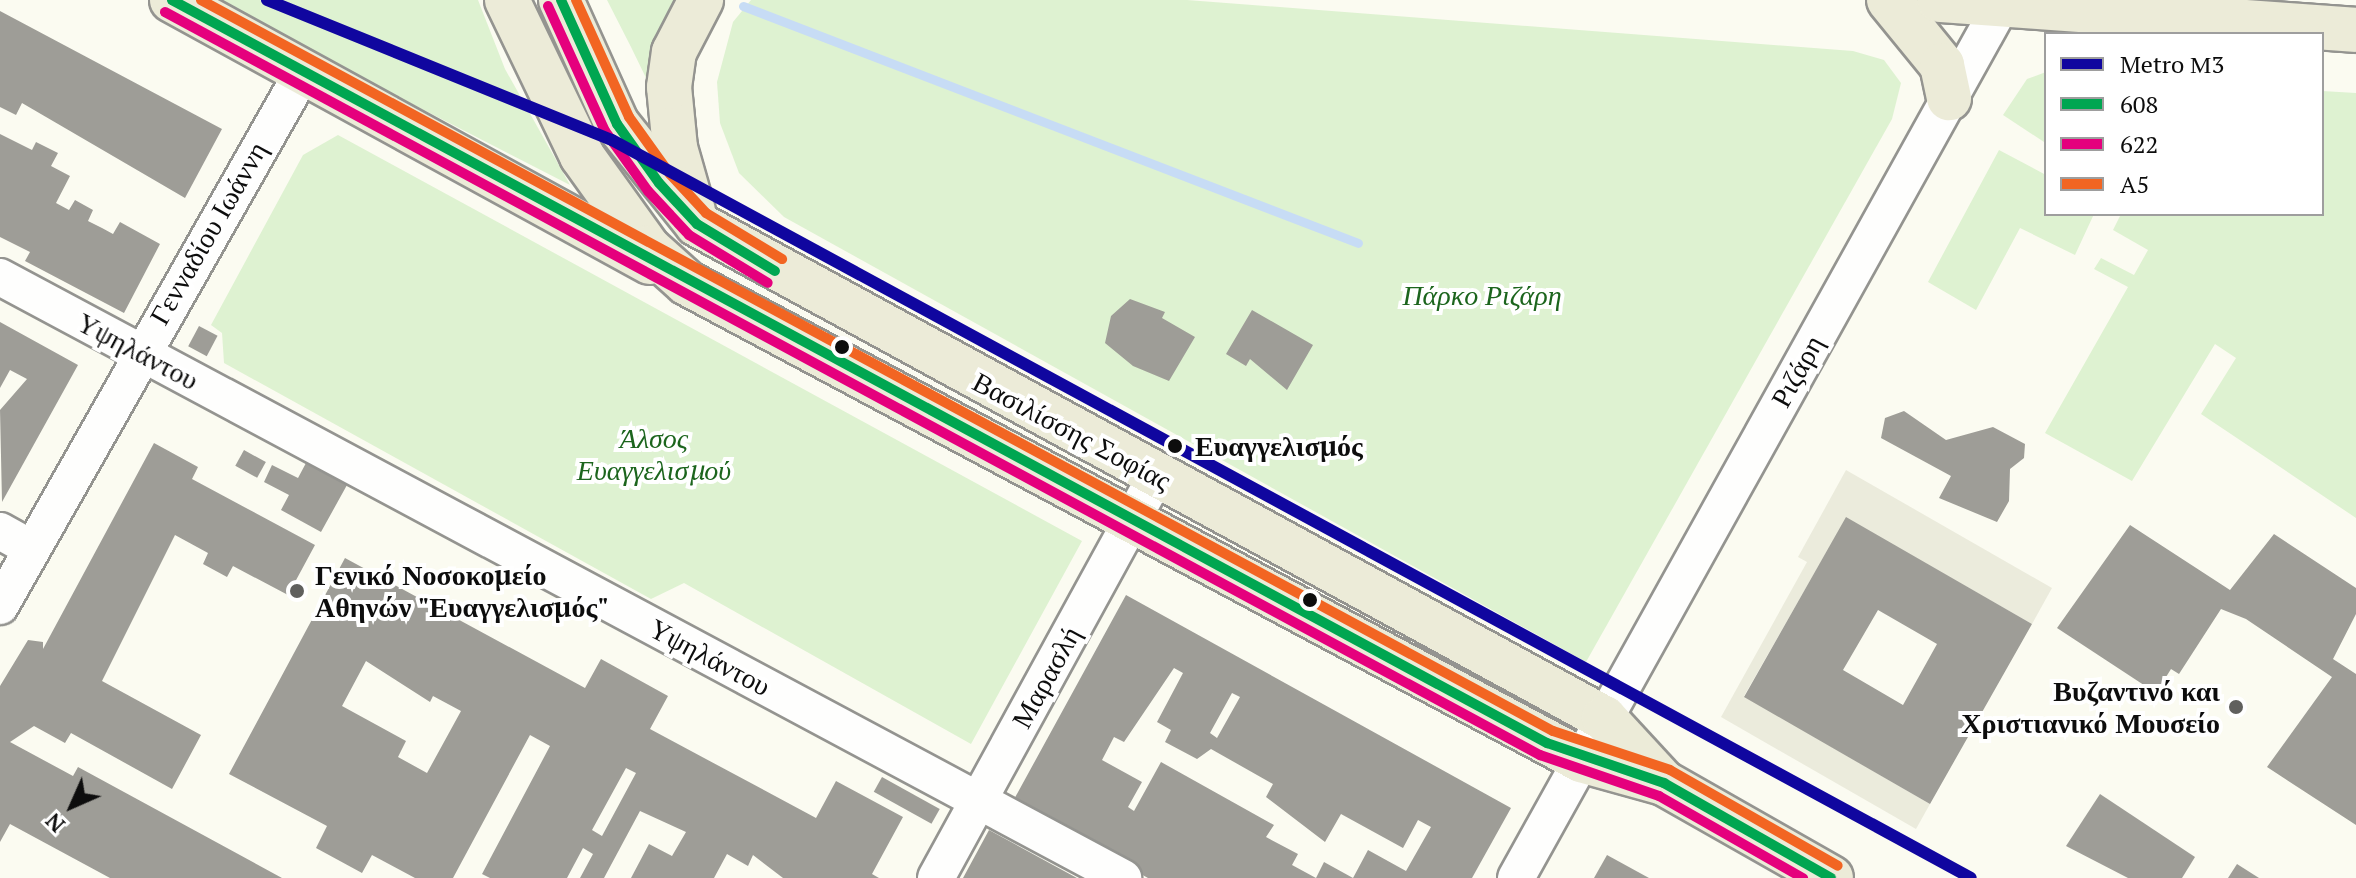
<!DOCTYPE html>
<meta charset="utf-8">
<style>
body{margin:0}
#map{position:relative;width:2356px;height:878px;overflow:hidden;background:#fbfbf1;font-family:"PT Serif",serif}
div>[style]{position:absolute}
.green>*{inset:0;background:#def2d1}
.plaza>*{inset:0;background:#ebebdc}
.stream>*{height:9px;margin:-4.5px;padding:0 4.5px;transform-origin:4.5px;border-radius:4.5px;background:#c7dcf5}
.building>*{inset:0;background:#9e9d97;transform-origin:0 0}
.roads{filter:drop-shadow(2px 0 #949490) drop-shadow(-2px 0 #949490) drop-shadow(0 2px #949490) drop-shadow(0 -2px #949490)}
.minor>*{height:36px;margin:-18px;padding:0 18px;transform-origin:18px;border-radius:18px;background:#fefefd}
.major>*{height:44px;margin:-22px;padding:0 22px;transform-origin:22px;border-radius:22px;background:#ecebd8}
.bus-1>*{height:10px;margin:-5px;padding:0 5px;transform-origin:5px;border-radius:5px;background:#00a651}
.bus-2>*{height:10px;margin:-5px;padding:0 5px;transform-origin:5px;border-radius:5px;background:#e5007d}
.bus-3>*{height:10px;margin:-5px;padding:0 5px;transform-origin:5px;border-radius:5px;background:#f26522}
.metro-1>*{height:12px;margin:-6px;padding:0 6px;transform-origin:6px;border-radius:6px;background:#10069f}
.dots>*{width:22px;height:22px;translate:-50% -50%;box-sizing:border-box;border:4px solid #fff;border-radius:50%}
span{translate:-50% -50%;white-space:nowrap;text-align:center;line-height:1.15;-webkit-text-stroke:8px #fff;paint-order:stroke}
.street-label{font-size:28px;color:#0d0d0d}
.park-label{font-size:28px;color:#1c651d;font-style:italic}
.stop-label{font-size:28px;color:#0d0d0d;font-weight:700}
.left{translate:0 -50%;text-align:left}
.poi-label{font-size:28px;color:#0d0d0d;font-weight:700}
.right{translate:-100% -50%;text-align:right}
.legend{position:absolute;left:2044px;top:32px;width:280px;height:184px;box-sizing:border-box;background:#fff;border:2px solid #9e9e9e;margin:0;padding:10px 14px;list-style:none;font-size:24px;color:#0d0d0d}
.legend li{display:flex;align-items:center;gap:16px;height:40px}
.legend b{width:40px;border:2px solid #9e9e9e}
.north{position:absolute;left:32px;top:766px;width:80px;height:80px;-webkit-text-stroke:6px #fff;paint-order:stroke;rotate:225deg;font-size:22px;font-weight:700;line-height:32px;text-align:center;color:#0d0d0d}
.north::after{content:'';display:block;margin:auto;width:28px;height:36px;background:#0d0d0d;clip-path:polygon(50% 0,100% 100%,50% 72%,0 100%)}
</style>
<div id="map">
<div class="green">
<i style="clip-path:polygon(210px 0,478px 0,505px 69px,570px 185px)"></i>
<i style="clip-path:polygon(607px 0,680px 0,648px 82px,631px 47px)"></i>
<i style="clip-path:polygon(751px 0,1187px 0,1853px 51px,1884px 60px,1901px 83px,1892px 119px,1586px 662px,784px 217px,739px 173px,720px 123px,717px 82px,733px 22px)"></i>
<i style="clip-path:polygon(2046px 72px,2046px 138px,2044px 142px,2003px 115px,2027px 79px)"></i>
<i style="clip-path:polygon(2322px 91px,2356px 93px,2356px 518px,2201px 414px,2236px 358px,2215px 344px,2132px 481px,2045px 433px,2128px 287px,2094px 269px,2101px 258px,2134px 275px,2148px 250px,2113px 230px,2121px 214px,2322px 214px)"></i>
<i style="clip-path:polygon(338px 135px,1082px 541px,971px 744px,684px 583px,651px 599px,224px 363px,222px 333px,211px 325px,303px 155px)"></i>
<i style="clip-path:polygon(1999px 150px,2046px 175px,2046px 214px,2094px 214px,2075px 255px,2020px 228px,1976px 310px,1928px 282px)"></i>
</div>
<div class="plaza">
<i style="clip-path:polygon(1846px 470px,2052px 588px,2032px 624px,1846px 518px,1744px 696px,1930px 804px,1916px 829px,1721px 717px,1807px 562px,1798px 557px)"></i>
</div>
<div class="stream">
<i style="left:743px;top:6px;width:659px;rotate:21.07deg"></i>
</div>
<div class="building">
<i style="clip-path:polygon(0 11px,222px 129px,185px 198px,22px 103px,16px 115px,0 107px)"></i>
<i style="clip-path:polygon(0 134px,32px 150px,36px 142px,58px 153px,51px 166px,70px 176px,56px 203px,69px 210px,75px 200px,93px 210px,88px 221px,102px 228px,113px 234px,120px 222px,160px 244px,124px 313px,25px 261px,30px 252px,0 237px)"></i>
<i style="clip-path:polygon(1130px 299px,1165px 312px,1162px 318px,1195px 337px,1169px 381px,1133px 366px,1105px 343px,1111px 316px)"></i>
<i style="clip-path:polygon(1252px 310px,1313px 345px,1287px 390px,1250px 359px,1246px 366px,1226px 354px)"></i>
<i style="clip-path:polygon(0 322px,78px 365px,2px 502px,0 410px,27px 379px,10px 370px,0 388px)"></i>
<i style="left:199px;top:326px;width:21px;height:23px;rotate:28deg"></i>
<i style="clip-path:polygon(1904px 411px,1946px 440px,1993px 427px,2025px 444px,2024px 458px,2010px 469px,2009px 501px,1997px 522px,1939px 498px,1951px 476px,1881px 438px,1885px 418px)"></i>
<i style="clip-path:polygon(154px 443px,198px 467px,192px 479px,315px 545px,288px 595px,233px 566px,227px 577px,203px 564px,208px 553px,175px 535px,102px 681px,201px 735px,172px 789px,71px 733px,65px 743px,34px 726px,10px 742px,73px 776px,78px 767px,282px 878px,110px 878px,10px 824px,0 842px,0 686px,28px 640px,43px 642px,43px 649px)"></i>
<i style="left:244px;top:450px;width:25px;height:18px;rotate:29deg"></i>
<i style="clip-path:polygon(306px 463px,347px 485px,321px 532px,281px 510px,289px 495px,264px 482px,272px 465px,298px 478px)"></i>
<i style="clip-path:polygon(evenodd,1846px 517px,2032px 624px,1930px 804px,1744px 697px,1846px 517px,1878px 610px,1937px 644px,1903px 705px,1843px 670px,1878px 610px)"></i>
<i style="clip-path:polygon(2130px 525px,2230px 590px,2274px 534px,2356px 588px,2356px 614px,2333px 659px,2356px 674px,2356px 825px,2267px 767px,2332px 677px,2246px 619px,2221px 609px,2179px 674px,2171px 669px,2156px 693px,2057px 628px)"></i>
<i style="clip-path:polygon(evenodd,345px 558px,585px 688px,601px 659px,668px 696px,650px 729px,816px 818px,836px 781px,903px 817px,872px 874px,879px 878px,783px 878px,753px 855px,748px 866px,727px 854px,714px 878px,631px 878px,649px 844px,672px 856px,686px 832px,640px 811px,604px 878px,580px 878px,593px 854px,583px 848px,567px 878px,490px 878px,482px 874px,550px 746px,530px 735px,453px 878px,415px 878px,372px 855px,362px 873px,316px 848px,327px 826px,229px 774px,345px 558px,366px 661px,430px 702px,433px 696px,461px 711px,427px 773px,398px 757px,406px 741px,342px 706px,366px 661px,345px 558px,626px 768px,636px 773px,602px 836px,592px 830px,626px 768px)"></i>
<i style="clip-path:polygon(evenodd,1126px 595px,1511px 808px,1472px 878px,1148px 878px,1012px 803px,1126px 595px,1174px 668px,1183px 673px,1157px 722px,1171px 730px,1165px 742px,1197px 759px,1211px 749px,1273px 784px,1266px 797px,1325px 842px,1341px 814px,1403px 848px,1418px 820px,1431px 827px,1406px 871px,1368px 850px,1353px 878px,1324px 862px,1316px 878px,1292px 865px,1298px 854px,1266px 837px,1274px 825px,1161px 762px,1134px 811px,1128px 807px,1142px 782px,1102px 760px,1114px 737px,1124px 742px,1174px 668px,1126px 595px,1232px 693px,1240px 697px,1217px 738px,1210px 733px,1232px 693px)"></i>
<i style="left:882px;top:777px;width:66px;height:17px;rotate:29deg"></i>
<i style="clip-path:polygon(2100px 794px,2195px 857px,2182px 878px,2128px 878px,2066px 846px)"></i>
<i style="clip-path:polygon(989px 830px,1053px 865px,1077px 878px,963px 878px)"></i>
<i style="clip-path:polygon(1607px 855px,1649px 878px,1594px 878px)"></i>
<i style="clip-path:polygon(2237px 864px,2259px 878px,2228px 878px)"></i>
</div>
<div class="roads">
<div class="minor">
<i style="left:0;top:277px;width:1274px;rotate:28.15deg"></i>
<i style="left:0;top:531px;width:35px;rotate:29deg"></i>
<i style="left:0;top:606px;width:614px;rotate:-60.43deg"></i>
<i style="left:936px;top:878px;width:458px;rotate:-61.3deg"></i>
<i style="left:1516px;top:878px;width:1005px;rotate:-60.93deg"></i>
</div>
<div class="major">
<i style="left:172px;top:0;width:545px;rotate:28.73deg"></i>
<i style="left:507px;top:0;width:173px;rotate:64.3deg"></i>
<i style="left:582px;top:156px;width:113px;rotate:54.3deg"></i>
<i style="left:648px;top:248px;width:52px;rotate:41.9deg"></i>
<i style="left:687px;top:283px;width:1013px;rotate:28.08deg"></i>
<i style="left:1581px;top:760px;width:86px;rotate:15.5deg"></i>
<i style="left:1664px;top:783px;width:192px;rotate:29.6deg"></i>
<i style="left:561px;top:0;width:136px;rotate:65.7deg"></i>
<i style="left:617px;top:124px;width:128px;rotate:51.3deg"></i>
<i style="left:697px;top:224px;width:1033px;rotate:28.58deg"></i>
<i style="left:1604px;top:718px;width:88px;rotate:47.3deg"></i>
<i style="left:1889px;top:0;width:84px;rotate:50.8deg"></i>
<i style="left:1942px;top:65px;width:34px;rotate:78deg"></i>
<i style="left:1939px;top:0;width:418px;rotate:4.1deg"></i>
<i style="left:693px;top:211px;width:66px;rotate:-105.9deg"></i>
<i style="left:675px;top:148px;width:61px;rotate:-95.6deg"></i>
<i style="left:669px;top:87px;width:35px;rotate:-82deg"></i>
<i style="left:674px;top:52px;width:59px;rotate:-62.6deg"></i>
</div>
</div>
<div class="bus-1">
<i style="left:172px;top:0;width:1563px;rotate:28.39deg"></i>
<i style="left:1547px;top:743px;width:124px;rotate:18.9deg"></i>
<i style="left:1664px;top:783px;width:192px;rotate:29.6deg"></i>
<i style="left:561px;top:0;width:136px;rotate:65.7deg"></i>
<i style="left:617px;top:124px;width:72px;rotate:54.6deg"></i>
<i style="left:659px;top:183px;width:56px;rotate:47.2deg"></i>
<i style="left:697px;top:224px;width:91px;rotate:31.1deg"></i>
</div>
<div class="bus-2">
<i style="left:548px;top:6px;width:137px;rotate:65.5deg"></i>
<i style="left:605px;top:131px;width:74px;rotate:54.4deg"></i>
<i style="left:648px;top:191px;width:60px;rotate:47deg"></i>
<i style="left:689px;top:235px;width:92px;rotate:31.3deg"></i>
<i style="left:165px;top:12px;width:1563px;rotate:28.39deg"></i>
<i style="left:1540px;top:755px;width:126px;rotate:19deg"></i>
<i style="left:1659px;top:796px;width:166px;rotate:29.7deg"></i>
</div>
<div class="bus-3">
<i style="left:201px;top:0;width:1537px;rotate:28.4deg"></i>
<i style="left:1553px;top:731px;width:123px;rotate:18.4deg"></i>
<i style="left:1670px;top:770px;width:193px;rotate:29.7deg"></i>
<i style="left:576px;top:0;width:128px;rotate:65.6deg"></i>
<i style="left:629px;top:117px;width:70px;rotate:54.3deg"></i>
<i style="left:670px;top:174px;width:53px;rotate:47.3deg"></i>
<i style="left:706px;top:213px;width:89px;rotate:31.2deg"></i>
</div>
<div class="metro-1">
<i style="left:267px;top:0;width:372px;rotate:22.1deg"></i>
<i style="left:612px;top:140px;width:1546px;rotate:28.5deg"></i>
</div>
<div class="dots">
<i style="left:842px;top:347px;background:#0d0d0d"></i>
<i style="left:1175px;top:446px;background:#0d0d0d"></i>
<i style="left:297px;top:591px;background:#60605d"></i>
<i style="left:1310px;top:600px;background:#0d0d0d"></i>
<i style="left:2236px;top:707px;background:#60605d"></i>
</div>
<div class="street-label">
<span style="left:208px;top:233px;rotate:-60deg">Γενναδίου Ιωάννη</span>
<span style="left:138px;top:351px;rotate:28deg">Υψηλάντου</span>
<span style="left:1797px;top:371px;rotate:-61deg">Ριζάρη</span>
<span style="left:1072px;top:431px;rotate:28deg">Βασιλίσσης Σοφίας</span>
<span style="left:710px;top:657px;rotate:28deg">Υψηλάντου</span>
<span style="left:1046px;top:677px;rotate:-61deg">Μαρασλή</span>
</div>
<div class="park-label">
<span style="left:1482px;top:295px">Πάρκο Ριζάρη</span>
<span style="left:654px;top:454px">Άλσος<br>Ευαγγελισμού</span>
</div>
<div class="stop-label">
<span class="left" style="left:1195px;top:446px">Ευαγγελισμός</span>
</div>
<div class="poi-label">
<span class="left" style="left:315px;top:591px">Γενικό Νοσοκομείο<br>Αθηνών "Ευαγγελισμός"</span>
<span class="right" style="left:2220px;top:707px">Βυζαντινό και<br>Χριστιανικό Μουσείο</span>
</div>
<ul class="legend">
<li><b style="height:10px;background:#10069f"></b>Metro Μ3</li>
<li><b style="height:10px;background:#00a651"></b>608</li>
<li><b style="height:10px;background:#e5007d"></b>622</li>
<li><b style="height:10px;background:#f26522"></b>A5</li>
</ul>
<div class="north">N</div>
</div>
